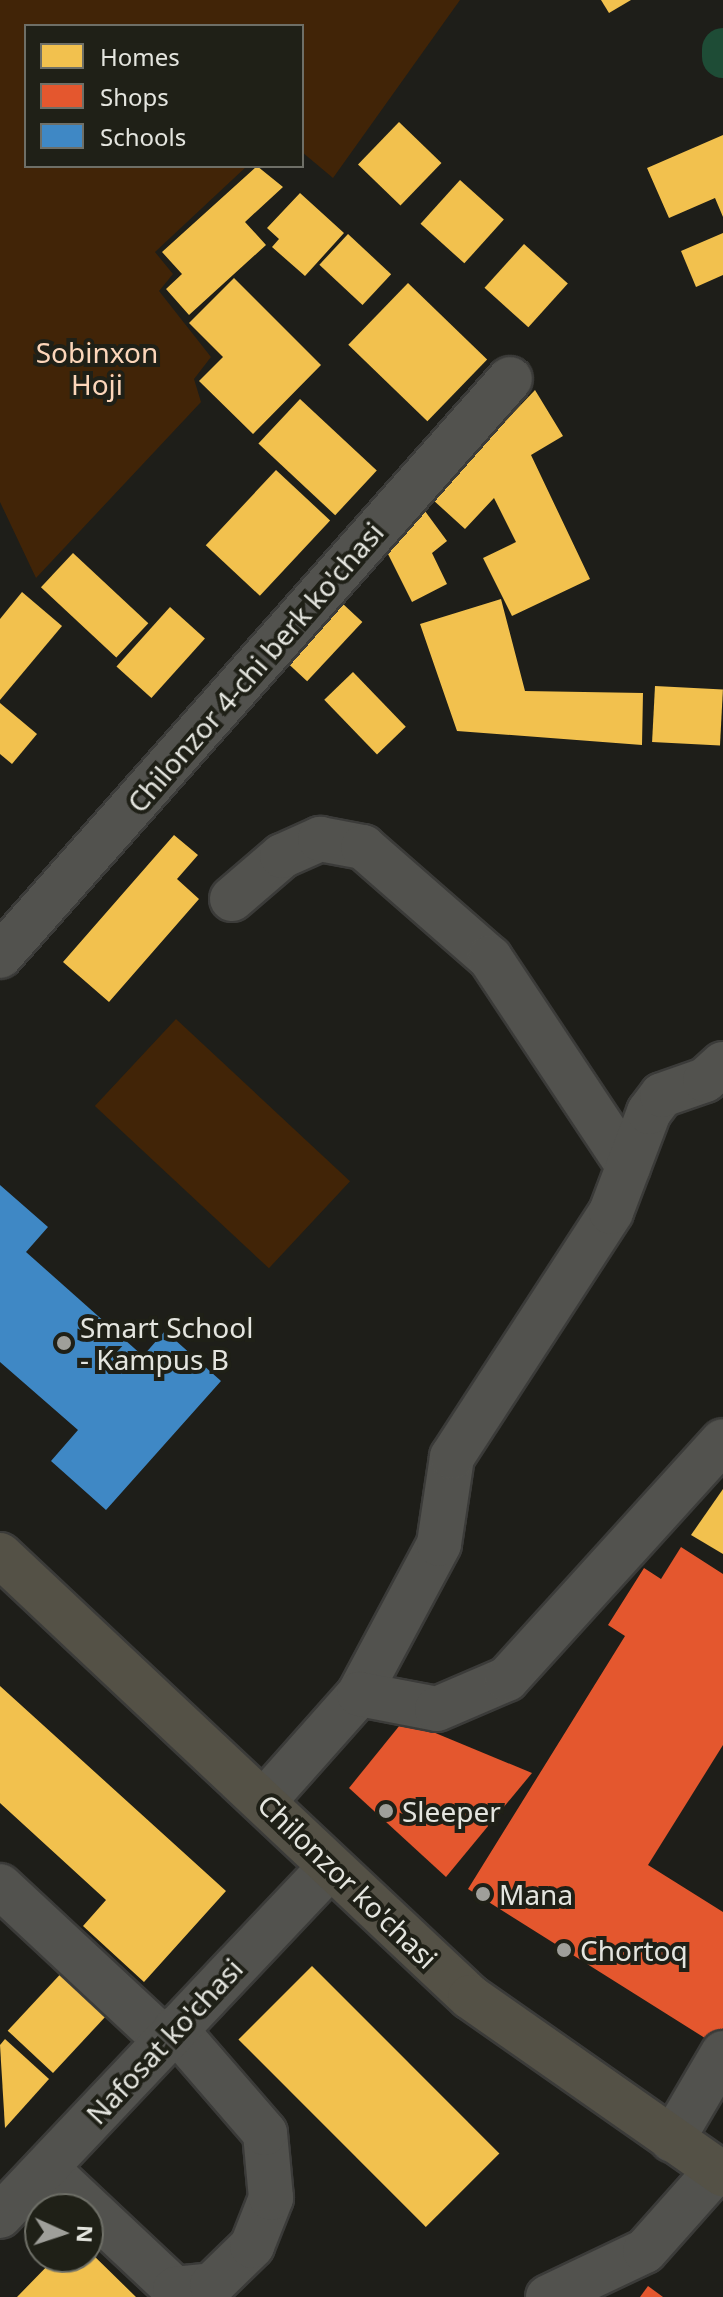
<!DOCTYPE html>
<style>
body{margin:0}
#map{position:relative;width:723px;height:2297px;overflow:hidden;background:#1e1e19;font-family:"Noto Sans",sans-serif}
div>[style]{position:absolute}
.green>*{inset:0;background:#412407;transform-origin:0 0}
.homes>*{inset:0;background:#f2c14e;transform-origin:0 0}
.shops>*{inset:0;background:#e4572e}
.schools>*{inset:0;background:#3f88c5}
.canal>*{height:42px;margin:-21px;padding:0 21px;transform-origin:21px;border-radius:21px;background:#1e4c36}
.roads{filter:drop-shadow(2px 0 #3b3b39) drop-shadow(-2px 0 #3b3b39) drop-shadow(0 2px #3b3b39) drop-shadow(0 -2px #3b3b39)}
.minor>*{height:44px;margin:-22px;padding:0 22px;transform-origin:22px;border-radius:22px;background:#52524e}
.major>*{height:44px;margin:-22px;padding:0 22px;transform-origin:22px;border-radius:22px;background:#545146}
.dots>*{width:22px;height:22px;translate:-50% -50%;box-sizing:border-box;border:4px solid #1f2017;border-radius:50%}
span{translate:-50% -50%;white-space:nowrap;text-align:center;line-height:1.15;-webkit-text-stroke:8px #1f2017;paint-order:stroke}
.park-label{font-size:28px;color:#fcd6ba}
.street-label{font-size:28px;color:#e4e5df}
.poi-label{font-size:28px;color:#e4e5df}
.left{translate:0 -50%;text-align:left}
.legend{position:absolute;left:24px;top:24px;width:280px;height:144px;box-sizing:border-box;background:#1f2017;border:2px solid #6e6f67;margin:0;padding:10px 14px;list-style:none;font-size:24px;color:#e4e5df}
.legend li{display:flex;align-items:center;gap:16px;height:40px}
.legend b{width:40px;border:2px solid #6e6f67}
.north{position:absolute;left:24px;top:2193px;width:80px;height:80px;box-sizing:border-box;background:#1f2017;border:2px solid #6e6f67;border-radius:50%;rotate:93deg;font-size:22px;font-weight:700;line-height:32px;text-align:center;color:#e4e5df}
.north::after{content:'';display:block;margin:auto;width:28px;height:36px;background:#9f9f9a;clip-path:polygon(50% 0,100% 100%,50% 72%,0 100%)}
</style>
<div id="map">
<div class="green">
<i style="clip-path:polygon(0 0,460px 0,333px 178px,302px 152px,302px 26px,26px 26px,26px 166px,247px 166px,155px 252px,173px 274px,159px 291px,211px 357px,194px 379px,201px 402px,36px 578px,0 502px)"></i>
<i style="left:176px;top:1019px;width:238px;height:119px;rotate:43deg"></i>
</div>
<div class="homes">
<i style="clip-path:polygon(601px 0,631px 0,609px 13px)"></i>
<i style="left:399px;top:122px;width:59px;height:59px;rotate:44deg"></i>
<i style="clip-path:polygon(723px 135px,723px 217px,715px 198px,669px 218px,647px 168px)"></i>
<i style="clip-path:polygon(257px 166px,283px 187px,245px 222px,266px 245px,189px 315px,166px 289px,182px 274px,162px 252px)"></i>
<i style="left:460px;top:180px;width:59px;height:59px;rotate:42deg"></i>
<i style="clip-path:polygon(300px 193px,344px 233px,305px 276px,272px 247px,279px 239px,267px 228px)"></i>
<i style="clip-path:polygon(723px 233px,723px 275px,696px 287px,681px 251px)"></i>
<i style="left:348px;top:234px;width:59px;height:42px;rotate:43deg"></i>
<i style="left:524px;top:244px;width:59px;height:59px;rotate:42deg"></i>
<i style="clip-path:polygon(234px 278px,321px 365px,253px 434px,199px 381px,223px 357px,189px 323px)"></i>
<i style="left:408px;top:283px;width:110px;height:86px;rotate:44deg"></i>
<i style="clip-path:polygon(535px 390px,563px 436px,531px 455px,590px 579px,512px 616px,483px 558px,516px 542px,494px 498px,465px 529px,432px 499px)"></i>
<i style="left:300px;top:399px;width:105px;height:61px;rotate:43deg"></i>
<i style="left:276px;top:470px;width:74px;height:103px;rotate:43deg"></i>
<i style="clip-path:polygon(422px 507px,447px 541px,432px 553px,447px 584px,412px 602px,381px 540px)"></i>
<i style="left:73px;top:553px;width:103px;height:47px;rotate:43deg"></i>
<i style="left:328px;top:590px;width:47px;height:81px;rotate:43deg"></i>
<i style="clip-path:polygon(22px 592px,62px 626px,0 700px,0 619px)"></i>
<i style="clip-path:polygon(501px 599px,525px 691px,643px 693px,642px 745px,457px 731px,420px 624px)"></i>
<i style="left:170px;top:607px;width:47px;height:80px;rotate:42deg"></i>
<i style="left:353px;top:672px;width:76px;height:40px;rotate:46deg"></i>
<i style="left:655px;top:686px;width:68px;height:56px;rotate:3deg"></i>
<i style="clip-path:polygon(0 703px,37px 734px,12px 764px,0 754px)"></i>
<i style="clip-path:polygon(174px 835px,198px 855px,177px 879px,199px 899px,109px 1002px,63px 962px)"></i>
<i style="clip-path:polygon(723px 1489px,723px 1554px,691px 1535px)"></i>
<i style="clip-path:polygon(0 1686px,226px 1891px,144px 1982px,83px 1926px,106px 1900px,0 1803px)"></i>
<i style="left:312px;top:1966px;width:265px;height:104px;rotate:45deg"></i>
<i style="left:67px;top:1967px;width:62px;height:87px;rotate:43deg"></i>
<i style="clip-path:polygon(5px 2039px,49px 2079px,5px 2128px,0 2045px)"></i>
<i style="clip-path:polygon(88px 2250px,136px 2297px,17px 2297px,56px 2257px,88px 2257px)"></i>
</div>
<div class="shops">
<i style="clip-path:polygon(681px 1547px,723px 1574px,723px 1745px,648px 1865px,723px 1912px,723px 2033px,716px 2045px,468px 1889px,625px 1636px,608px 1625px,644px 1568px,661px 1579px)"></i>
<i style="clip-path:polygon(404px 1720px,532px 1773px,446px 1877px,349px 1788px)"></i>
<i style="clip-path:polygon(648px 2286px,663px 2297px,640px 2297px)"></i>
</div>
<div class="schools">
<i style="clip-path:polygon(0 1185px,48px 1227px,26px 1252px,143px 1356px,165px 1331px,221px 1381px,106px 1510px,51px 1461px,78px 1430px,0 1362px)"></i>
</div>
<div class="canal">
<i style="left:723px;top:49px;width:8px;rotate:90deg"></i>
</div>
<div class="roads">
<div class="minor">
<i style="left:232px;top:899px;width:66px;rotate:-40.7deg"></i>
<i style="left:282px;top:856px;width:42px;rotate:-24.1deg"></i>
<i style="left:320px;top:839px;width:44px;rotate:10.5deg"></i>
<i style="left:363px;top:847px;width:169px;rotate:41.2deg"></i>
<i style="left:490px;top:958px;width:250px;rotate:56.4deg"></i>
<i style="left:0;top:956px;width:770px;rotate:-48.53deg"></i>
<i style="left:359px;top:1694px;width:170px;rotate:-61.9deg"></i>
<i style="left:439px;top:1544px;width:88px;rotate:-81.5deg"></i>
<i style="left:452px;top:1457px;width:292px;rotate:-57deg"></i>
<i style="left:611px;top:1212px;width:107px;rotate:-69.2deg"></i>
<i style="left:649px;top:1112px;width:21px;rotate:-53deg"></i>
<i style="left:662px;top:1095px;width:46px;rotate:-19.2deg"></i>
<i style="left:705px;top:1080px;width:24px;rotate:-42deg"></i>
<i style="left:265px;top:1800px;width:142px;rotate:-48.4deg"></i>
<i style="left:359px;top:1694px;width:79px;rotate:10.9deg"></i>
<i style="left:437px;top:1709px;width:76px;rotate:-23.2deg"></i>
<i style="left:507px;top:1679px;width:321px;rotate:-47.8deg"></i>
<i style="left:0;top:1886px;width:226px;rotate:43deg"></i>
<i style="left:672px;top:2140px;width:101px;rotate:-59.6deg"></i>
<i style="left:46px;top:2168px;width:177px;rotate:43.2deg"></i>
<i style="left:175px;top:2289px;width:37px;rotate:-6deg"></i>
<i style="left:212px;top:2285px;width:56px;rotate:-44.3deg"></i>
<i style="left:252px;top:2246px;width:52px;rotate:-68.4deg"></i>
<i style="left:271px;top:2198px;width:65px;rotate:-95.3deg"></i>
<i style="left:265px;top:2133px;width:138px;rotate:-130.9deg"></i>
<i style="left:0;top:2216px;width:480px;rotate:-46.6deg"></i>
<i style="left:548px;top:2297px;width:107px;rotate:-25.4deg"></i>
<i style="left:645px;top:2251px;width:108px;rotate:-48.4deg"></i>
</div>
<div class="major">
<i style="left:0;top:1555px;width:645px;rotate:43.24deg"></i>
<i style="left:470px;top:1997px;width:309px;rotate:35deg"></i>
</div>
</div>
<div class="dots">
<i style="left:64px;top:1343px;background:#9f9f9a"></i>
<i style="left:386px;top:1811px;background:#9f9f9a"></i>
<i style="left:483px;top:1894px;background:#9f9f9a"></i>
<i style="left:564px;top:1950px;background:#9f9f9a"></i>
</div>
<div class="park-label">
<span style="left:97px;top:368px">Sobinxon<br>Hoji</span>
</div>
<div class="street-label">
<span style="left:255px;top:667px;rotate:-49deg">Chilonzor 4-chi berk ko'chasi</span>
<span style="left:348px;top:1881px;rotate:44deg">Chilonzor ko'chasi</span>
<span style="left:164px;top:2041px;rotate:-47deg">Nafosat ko'chasi</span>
</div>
<div class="poi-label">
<span class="left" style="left:80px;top:1343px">Smart School<br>- Kampus B</span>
<span class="left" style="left:402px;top:1811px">Sleeper</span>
<span class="left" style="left:499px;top:1894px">Mana</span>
<span class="left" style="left:580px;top:1950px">Chortoq</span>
</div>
<ul class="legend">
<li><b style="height:22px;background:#f2c14e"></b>Homes</li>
<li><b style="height:22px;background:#e4572e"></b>Shops</li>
<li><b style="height:22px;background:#3f88c5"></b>Schools</li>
</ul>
<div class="north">N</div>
</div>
